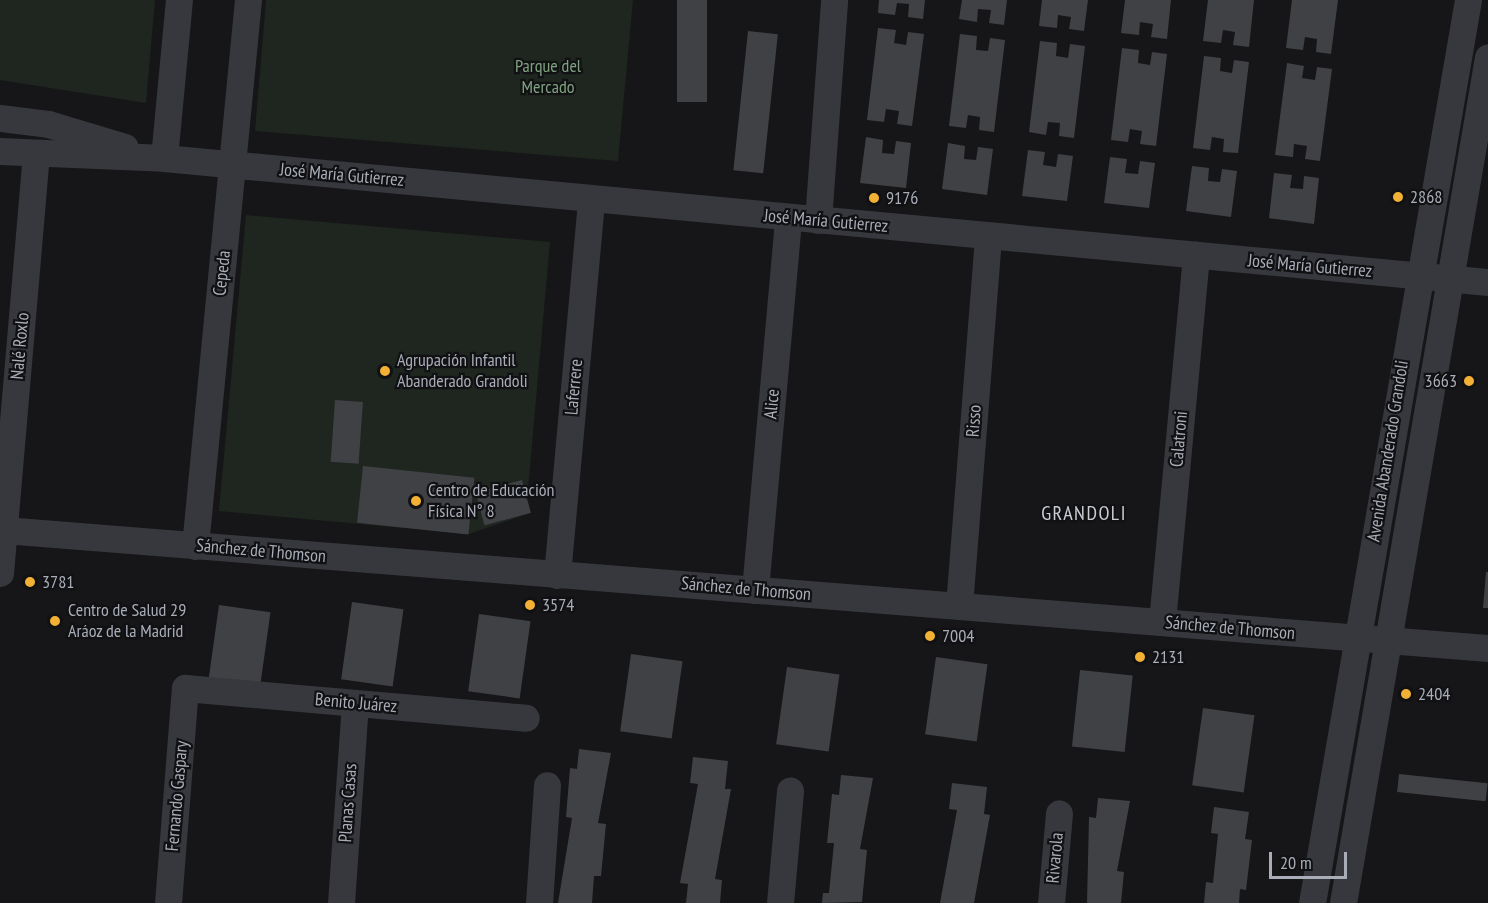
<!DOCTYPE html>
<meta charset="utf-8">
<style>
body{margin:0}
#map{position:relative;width:1488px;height:903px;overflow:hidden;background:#161618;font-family:"PT Sans Narrow",sans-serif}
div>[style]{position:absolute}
.green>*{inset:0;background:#1e261f}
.building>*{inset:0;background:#404145;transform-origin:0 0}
.minor>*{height:27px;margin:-13.5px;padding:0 13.5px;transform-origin:13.5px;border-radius:13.5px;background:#37383d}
.dots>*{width:16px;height:16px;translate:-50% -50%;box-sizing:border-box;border:3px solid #111113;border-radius:50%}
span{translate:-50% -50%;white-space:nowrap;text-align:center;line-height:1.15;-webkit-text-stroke:4.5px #111113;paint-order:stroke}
.park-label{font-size:18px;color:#7fa381}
.street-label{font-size:18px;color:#a8adb8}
.poi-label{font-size:18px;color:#a8adb8}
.left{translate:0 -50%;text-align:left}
.right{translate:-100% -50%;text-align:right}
.neighbourhood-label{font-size:20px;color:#c9ccd4;letter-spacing:1.5px}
.scale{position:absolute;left:1269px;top:852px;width:78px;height:27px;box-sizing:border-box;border:3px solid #a8adb8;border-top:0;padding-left:8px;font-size:18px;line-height:21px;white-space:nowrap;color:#a8adb8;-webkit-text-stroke:4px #111113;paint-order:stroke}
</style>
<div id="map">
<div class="green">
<i style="clip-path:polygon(0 0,155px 0,146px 103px,0 80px)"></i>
<i style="clip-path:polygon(266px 0,633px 0,618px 161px,255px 131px)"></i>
<i style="clip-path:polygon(246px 215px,550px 242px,527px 500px,531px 513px,469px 534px,219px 511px)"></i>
</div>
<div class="building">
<i style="left:677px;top:0;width:30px;height:102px"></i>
<i style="clip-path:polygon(879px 0,925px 0,923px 19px,908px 17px,909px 4px,897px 3px,895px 15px,878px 13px)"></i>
<i style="clip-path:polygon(962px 0,1007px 0,1004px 25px,989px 23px,991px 10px,978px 9px,977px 22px,959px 19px)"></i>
<i style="clip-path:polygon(1042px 0,1088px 0,1084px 31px,1069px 29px,1071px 17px,1058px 15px,1057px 28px,1039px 26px)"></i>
<i style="clip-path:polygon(1125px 0,1171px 0,1167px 39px,1151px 37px,1153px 24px,1140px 22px,1139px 35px,1121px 33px)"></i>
<i style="clip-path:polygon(1208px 0,1254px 0,1249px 47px,1233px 45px,1235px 32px,1223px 30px,1221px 43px,1203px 41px)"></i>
<i style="clip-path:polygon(1292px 0,1338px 0,1331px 54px,1316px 52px,1317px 39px,1305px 37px,1303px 50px,1286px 48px)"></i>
<i style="clip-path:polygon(878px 28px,896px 30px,894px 43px,906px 45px,908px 32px,924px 34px,912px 126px,897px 124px,899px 111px,886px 109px,884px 122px,867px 120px)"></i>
<i style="left:748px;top:31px;width:30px;height:140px;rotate:6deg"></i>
<i style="clip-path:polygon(960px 34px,977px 36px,976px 50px,988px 51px,990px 38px,1005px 40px,994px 132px,979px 130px,980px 117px,968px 115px,966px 128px,949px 126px)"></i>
<i style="clip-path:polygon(1040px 41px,1057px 43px,1056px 56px,1068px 58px,1070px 44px,1085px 46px,1074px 138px,1059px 136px,1060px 123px,1048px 122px,1046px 135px,1029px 132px)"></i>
<i style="clip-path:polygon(1122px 48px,1139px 50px,1138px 63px,1150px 65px,1152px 52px,1167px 54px,1156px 146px,1140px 144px,1142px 131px,1130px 129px,1128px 142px,1111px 140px)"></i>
<i style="clip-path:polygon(1204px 56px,1221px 58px,1220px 71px,1232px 73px,1234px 60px,1249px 62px,1238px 153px,1223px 152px,1224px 139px,1212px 137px,1210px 150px,1193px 148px)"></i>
<i style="clip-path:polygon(1287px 63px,1304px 66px,1302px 78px,1315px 80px,1317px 67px,1332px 69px,1320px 161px,1305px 159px,1307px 146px,1294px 144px,1293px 157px,1275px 155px)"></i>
<i style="clip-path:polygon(866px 137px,883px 140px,882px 153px,894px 154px,896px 141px,911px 143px,906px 188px,860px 183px)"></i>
<i style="clip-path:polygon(948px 143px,965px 146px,964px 159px,976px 160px,978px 147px,993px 149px,987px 195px,942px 189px)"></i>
<i style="clip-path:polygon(1028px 150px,1045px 152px,1043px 165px,1056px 167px,1058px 154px,1073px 156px,1067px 201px,1022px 196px)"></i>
<i style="clip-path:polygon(1110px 157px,1127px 159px,1125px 173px,1138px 174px,1140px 161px,1155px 163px,1149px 208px,1104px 203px)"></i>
<i style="clip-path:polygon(1192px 166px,1209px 168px,1208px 181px,1220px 182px,1222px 169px,1237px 171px,1231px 217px,1186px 211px)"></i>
<i style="clip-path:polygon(1274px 173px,1292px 175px,1290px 188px,1303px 189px,1304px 176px,1319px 178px,1314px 224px,1269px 218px)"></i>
<i style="left:335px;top:400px;width:28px;height:62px;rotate:4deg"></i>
<i style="left:363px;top:466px;width:112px;height:57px;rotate:6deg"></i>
<i style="left:522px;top:480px;width:34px;height:48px;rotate:75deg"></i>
<i style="clip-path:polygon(1486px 572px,1488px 572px,1488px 608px,1483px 608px)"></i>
<i style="left:352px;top:602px;width:52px;height:78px;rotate:8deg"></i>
<i style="left:219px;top:605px;width:52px;height:78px;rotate:8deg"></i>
<i style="left:479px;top:614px;width:52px;height:78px;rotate:8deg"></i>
<i style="left:631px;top:654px;width:52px;height:78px;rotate:8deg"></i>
<i style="left:936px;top:657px;width:52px;height:78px;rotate:8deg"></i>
<i style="left:787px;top:667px;width:53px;height:78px;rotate:8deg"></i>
<i style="left:1080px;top:670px;width:53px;height:77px;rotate:6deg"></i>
<i style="left:1203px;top:708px;width:52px;height:78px;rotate:8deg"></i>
<i style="clip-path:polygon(579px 749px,611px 753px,598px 823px,606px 824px,601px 876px,594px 876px,592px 903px,558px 903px,572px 818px,566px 817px,570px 768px,577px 769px)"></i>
<i style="clip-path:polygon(693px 757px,728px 761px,725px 789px,731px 789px,715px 879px,722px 880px,720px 903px,686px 903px,688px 884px,680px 883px,698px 784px,690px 783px)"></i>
<i style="left:1399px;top:774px;width:89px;height:18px;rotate:6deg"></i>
<i style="clip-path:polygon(841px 775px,873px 778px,860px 849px,867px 850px,862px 902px,822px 903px,823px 893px,829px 893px,834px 843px,827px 843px,832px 794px,839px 795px)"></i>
<i style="clip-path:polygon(952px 783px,987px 787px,984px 814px,990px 815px,974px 903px,940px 903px,957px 810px,949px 809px)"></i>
<i style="clip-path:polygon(1098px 798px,1130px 801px,1117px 871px,1124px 872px,1121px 903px,1087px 903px,1089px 817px,1096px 818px)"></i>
<i style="clip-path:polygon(1214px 807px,1249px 812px,1245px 839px,1252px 840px,1246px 890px,1240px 889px,1239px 903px,1204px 903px,1206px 882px,1213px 883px,1218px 834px,1211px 833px)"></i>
</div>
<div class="minor">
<i style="left:0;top:118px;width:48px;rotate:7.1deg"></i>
<i style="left:48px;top:124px;width:80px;rotate:16.6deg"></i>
<i style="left:0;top:151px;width:164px;rotate:2.4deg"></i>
<i style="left:164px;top:158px;width:1330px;rotate:5.35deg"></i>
<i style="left:164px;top:158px;width:159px;rotate:-84.6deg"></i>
<i style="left:818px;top:220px;width:221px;rotate:-85.8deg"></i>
<i style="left:4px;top:530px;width:1489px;rotate:4.55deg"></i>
<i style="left:195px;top:546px;width:549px;rotate:-84.46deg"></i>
<i style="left:0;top:573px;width:421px;rotate:-85.1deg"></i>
<i style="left:557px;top:575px;width:378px;rotate:-84.8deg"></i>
<i style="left:755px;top:590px;width:374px;rotate:-84.9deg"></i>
<i style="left:959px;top:606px;width:371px;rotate:-85.5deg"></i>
<i style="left:1162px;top:622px;width:369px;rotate:-84.7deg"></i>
<i style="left:168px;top:903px;width:216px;rotate:-85.5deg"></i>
<i style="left:185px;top:688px;width:342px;rotate:5deg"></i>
<i style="left:341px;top:903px;width:200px;rotate:-86deg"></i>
<i style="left:539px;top:903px;width:118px;rotate:-86.1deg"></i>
<i style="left:780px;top:903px;width:113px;rotate:-84.9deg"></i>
<i style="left:1051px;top:903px;width:90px;rotate:-84.9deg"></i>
<i style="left:1312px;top:903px;width:916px;rotate:-80.2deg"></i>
<i style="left:1343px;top:903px;width:858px;rotate:-80.27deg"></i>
</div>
<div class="dots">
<i style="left:1398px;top:197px;background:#f2b134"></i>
<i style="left:874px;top:198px;background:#f2b134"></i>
<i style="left:385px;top:371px;background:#f2b134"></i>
<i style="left:1469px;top:381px;background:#f2b134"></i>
<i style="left:416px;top:501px;background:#f2b134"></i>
<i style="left:30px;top:582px;background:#f2b134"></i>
<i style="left:530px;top:605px;background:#f2b134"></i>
<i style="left:55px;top:621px;background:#f2b134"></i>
<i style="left:930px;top:636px;background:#f2b134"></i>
<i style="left:1140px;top:657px;background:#f2b134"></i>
<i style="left:1406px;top:694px;background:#f2b134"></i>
</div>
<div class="park-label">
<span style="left:548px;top:77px">Parque del<br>Mercado</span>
</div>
<div class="street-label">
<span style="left:342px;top:175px;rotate:5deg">José María Gutierrez</span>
<span style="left:826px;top:221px;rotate:5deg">José María Gutierrez</span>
<span style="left:1310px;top:266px;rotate:5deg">José María Gutierrez</span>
<span style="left:222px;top:273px;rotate:-84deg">Cepeda</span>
<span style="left:20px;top:346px;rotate:-85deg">Nalé Roxlo</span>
<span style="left:574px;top:387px;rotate:-85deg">Laferrere</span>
<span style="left:772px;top:404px;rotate:-85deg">Alice</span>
<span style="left:974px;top:421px;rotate:-86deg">Risso</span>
<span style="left:1179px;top:439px;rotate:-85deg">Calatroni</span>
<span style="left:1388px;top:451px;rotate:-81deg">Avenida Abanderado Grandoli</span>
<span style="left:261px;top:551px;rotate:5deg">Sánchez de Thomson</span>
<span style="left:746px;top:589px;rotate:5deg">Sánchez de Thomson</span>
<span style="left:1230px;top:628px;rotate:5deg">Sánchez de Thomson</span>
<span style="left:356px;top:703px;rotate:5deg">Benito Juárez</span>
<span style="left:177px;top:796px;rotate:-85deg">Fernando Gaspary</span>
<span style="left:348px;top:803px;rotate:-86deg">Planas Casas</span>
<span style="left:1055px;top:858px;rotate:-85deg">Rivarola</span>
</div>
<div class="poi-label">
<span class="left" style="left:1410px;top:197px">2868</span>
<span class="left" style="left:886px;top:198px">9176</span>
<span class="left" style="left:397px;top:371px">Agrupación Infantil<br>Abanderado Grandoli</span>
<span class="right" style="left:1457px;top:381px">3663</span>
<span class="left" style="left:428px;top:501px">Centro de Educación<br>Física N° 8</span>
<span class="left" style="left:42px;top:582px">3781</span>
<span class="left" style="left:542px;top:605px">3574</span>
<span class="left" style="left:68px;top:621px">Centro de Salud 29<br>Aráoz de la Madrid</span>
<span class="left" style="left:942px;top:636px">7004</span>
<span class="left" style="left:1152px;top:657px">2131</span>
<span class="left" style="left:1418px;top:694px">2404</span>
</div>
<div class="neighbourhood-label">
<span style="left:1084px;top:513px">GRANDOLI</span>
</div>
<div class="scale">20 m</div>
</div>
